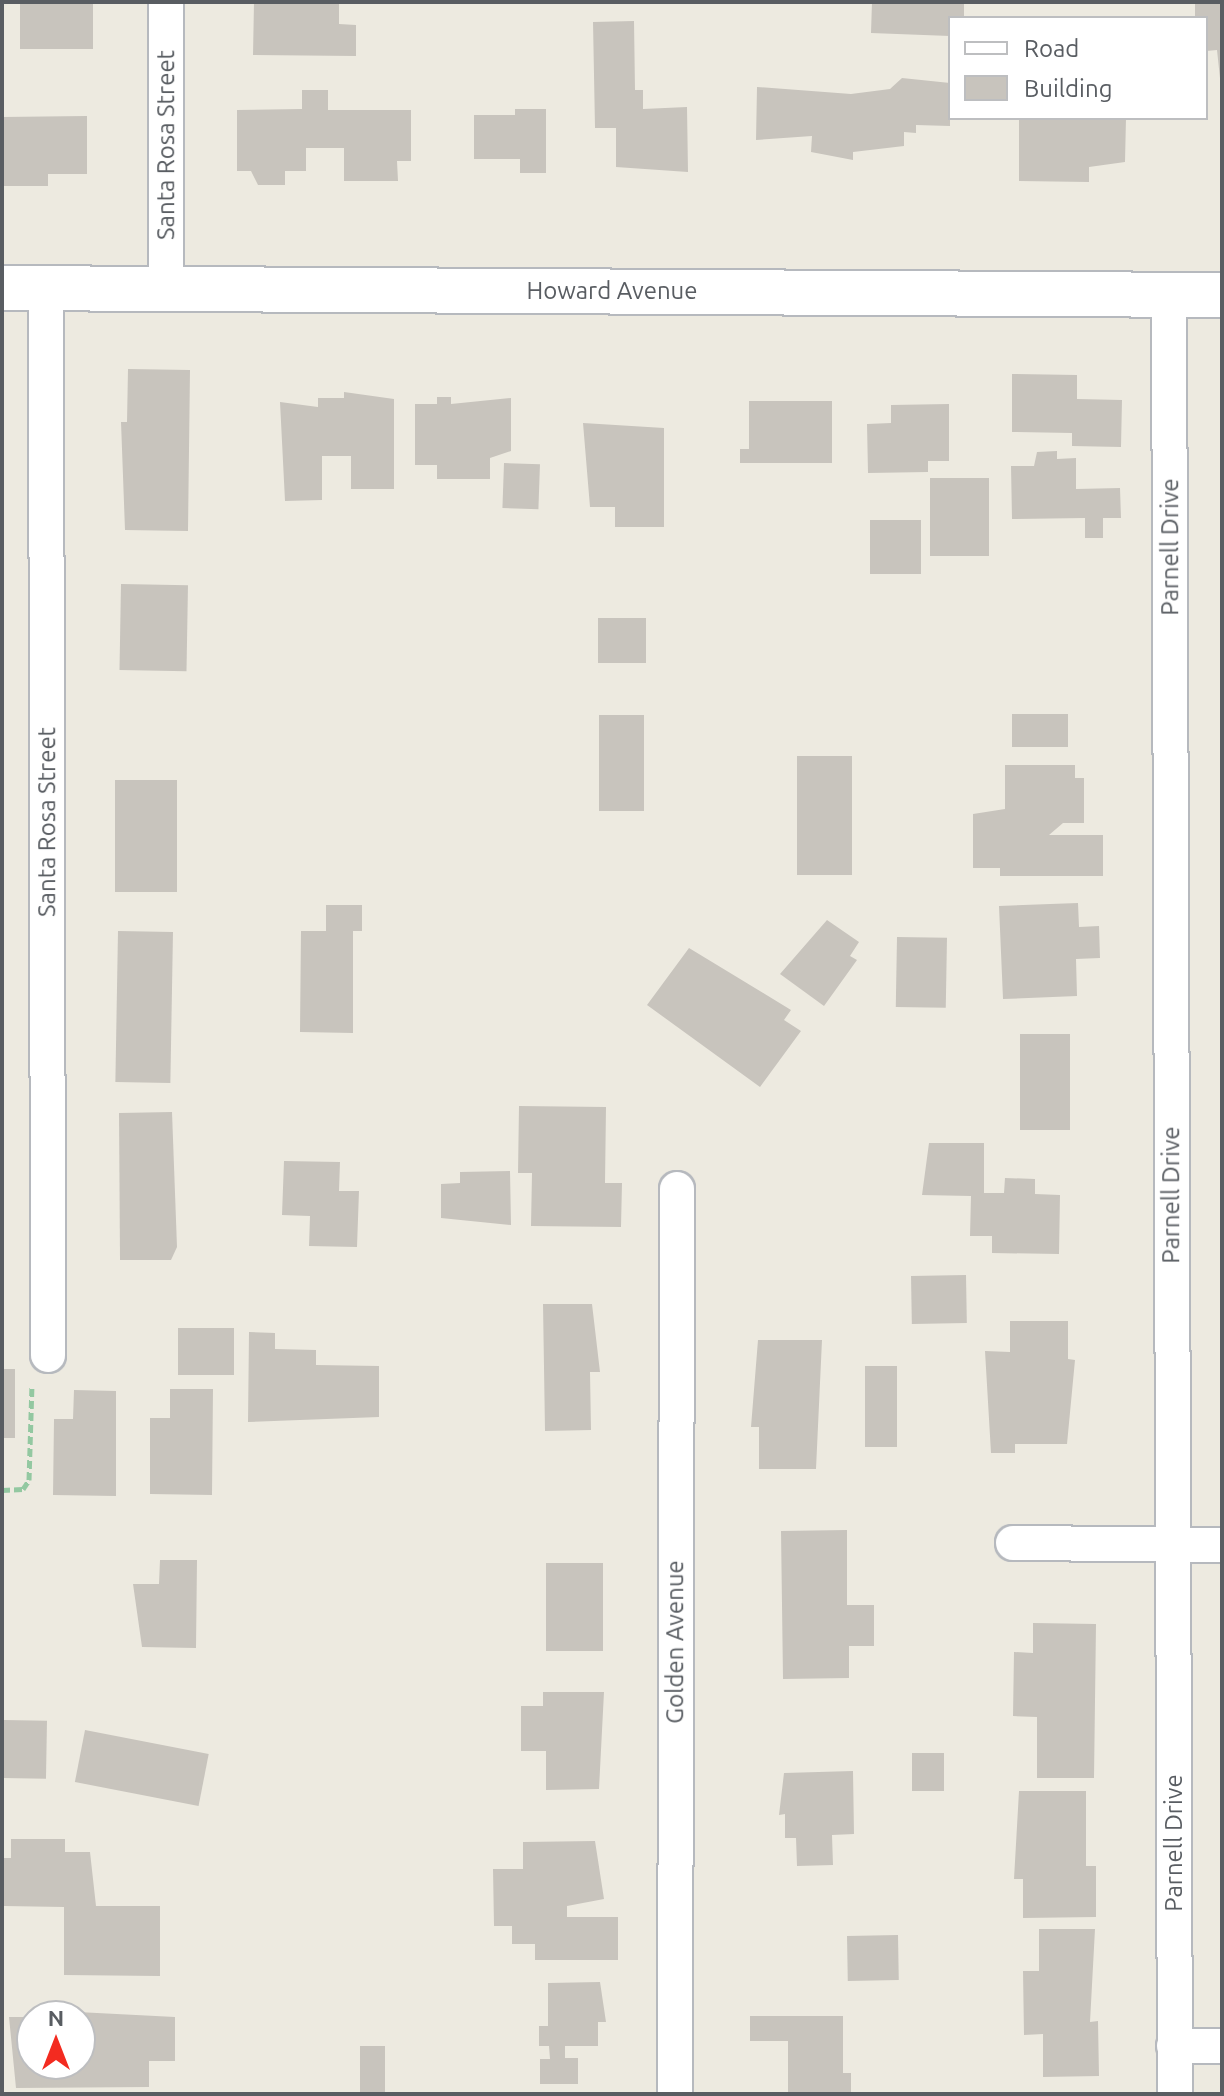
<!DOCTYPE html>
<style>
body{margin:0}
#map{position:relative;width:1224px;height:2096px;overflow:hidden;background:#edeae0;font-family:Ubuntu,sans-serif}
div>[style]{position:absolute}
.building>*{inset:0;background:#c8c4bd;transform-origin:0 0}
.path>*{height:5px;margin-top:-2.5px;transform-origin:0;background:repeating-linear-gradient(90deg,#93c8a1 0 8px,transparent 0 12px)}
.roads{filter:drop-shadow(2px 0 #b6b9be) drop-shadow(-2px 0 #b6b9be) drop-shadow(0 2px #b6b9be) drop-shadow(0 -2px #b6b9be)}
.street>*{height:34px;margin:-17px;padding:0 17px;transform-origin:17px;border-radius:17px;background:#fff}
.secondary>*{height:44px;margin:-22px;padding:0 22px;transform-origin:22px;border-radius:22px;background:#fff}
span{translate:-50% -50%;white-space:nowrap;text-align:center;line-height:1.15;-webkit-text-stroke:6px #fff;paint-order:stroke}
.street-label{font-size:24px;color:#595d62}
.frame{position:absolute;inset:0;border:4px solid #595d62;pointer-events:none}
.legend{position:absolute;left:948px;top:16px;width:260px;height:104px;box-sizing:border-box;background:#fff;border:2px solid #bdbec0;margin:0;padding:10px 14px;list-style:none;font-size:24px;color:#595d62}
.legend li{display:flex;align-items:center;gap:16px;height:40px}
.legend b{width:40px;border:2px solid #bdbec0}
.north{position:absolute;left:16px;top:2000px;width:80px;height:80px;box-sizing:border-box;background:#fff;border:2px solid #bdbec0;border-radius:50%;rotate:0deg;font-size:22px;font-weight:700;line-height:32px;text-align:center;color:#595d62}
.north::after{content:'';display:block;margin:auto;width:28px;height:36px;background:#f32b20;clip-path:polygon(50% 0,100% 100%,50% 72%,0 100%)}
</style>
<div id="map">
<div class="building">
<i style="left:20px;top:2px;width:73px;height:47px"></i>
<i style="clip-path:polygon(254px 2px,339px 2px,339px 24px,356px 25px,356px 56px,253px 55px)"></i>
<i style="clip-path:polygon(872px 2px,964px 2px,964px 18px,950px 18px,950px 36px,871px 33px)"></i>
<i style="clip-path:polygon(1195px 2px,1222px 2px,1222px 97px,1217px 50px,1206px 51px,1206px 18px,1195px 18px)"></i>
<i style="clip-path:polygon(634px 21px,635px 90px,643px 90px,643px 109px,687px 107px,688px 172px,616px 167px,616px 128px,595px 128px,593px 22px)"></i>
<i style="clip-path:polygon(902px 78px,950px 83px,950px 126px,916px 125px,916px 133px,904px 132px,904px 146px,853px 152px,853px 160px,811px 152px,812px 136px,756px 140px,757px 87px,851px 94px,890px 89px)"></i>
<i style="clip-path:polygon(302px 90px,328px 90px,328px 110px,411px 110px,411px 161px,397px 161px,398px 181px,344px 181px,344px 148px,306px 148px,306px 171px,285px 171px,285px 185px,258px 185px,251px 171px,237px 171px,237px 110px,302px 109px)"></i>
<i style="clip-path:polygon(515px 109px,546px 109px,546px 173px,520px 173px,520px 159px,474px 159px,474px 115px,515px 115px)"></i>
<i style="clip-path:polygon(87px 116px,87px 174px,48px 174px,48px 186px,2px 186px,2px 117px)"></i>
<i style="clip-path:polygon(1126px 118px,1125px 162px,1089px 167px,1089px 182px,1019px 181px,1019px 120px)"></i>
<i style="clip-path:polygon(128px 369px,190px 370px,188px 531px,125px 530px,121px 422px,127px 422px)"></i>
<i style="clip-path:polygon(1012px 374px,1077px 375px,1077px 399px,1122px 400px,1121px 447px,1072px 446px,1072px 433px,1012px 432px)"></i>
<i style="clip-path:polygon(344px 392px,394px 399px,394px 489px,351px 489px,351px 456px,322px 456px,322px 500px,285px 501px,280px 402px,318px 407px,318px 398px,344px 398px)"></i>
<i style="clip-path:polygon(437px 397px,451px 397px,451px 404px,511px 398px,511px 451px,490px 458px,490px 479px,437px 479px,437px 465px,415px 465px,415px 404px,437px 404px)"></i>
<i style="clip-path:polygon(749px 401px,832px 401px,832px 463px,740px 463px,740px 449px,749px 449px)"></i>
<i style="clip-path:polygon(949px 404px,949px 461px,928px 461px,928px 472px,868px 473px,867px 424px,891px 423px,891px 405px)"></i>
<i style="clip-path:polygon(583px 423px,664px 428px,664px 527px,615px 527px,615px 507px,590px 507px)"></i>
<i style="clip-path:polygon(1057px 451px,1057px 459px,1076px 458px,1076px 489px,1120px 488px,1121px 518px,1103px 518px,1103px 538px,1085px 538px,1085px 518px,1012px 519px,1011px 466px,1034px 466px,1037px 452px)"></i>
<i style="left:504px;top:463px;width:36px;height:45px;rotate:2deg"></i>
<i style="left:930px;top:478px;width:59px;height:78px"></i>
<i style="left:870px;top:520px;width:51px;height:54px"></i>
<i style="left:121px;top:584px;width:67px;height:86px;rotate:1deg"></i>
<i style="left:598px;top:618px;width:48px;height:45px"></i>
<i style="left:1012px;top:714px;width:56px;height:33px"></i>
<i style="left:599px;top:715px;width:45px;height:96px"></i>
<i style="left:797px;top:756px;width:55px;height:119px"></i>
<i style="clip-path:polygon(1005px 765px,1075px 765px,1075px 778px,1084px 778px,1084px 823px,1063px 823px,1049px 835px,1103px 835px,1103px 876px,1000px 876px,1000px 868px,973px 868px,973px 814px,1005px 809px)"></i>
<i style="left:115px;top:780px;width:62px;height:112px"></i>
<i style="clip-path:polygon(1078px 903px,1079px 927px,1099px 926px,1100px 958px,1076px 959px,1077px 996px,1003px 999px,999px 906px)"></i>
<i style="clip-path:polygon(326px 905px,362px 905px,362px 931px,353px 931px,353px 1033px,300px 1032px,301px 931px,326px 931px)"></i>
<i style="clip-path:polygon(827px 920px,859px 942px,850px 956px,857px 960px,824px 1006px,780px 974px)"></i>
<i style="left:118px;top:931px;width:55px;height:151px;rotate:1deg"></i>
<i style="left:897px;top:937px;width:50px;height:70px;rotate:1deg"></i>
<i style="clip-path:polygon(689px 948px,791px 1010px,784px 1020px,801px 1031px,760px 1087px,647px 1005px)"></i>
<i style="left:1020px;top:1034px;width:50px;height:96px"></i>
<i style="clip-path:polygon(519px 1106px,606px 1107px,605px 1183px,622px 1183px,621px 1227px,531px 1226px,532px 1173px,518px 1173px)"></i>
<i style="clip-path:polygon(172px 1112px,177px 1247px,171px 1260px,120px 1260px,119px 1113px)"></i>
<i style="clip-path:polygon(929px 1143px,984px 1143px,984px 1193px,1004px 1193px,1005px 1178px,1035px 1179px,1035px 1194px,1060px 1195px,1059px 1254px,992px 1253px,992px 1236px,970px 1236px,971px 1196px,922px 1195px)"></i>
<i style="clip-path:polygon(284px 1161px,340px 1162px,339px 1191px,359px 1191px,357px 1247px,309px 1246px,310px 1216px,282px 1215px)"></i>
<i style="clip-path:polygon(510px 1171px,511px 1225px,441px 1218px,441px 1184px,460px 1183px,460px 1172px)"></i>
<i style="left:966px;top:1275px;width:48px;height:55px;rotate:89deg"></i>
<i style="clip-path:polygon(543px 1304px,592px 1304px,600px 1372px,590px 1372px,591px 1430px,545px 1431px)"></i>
<i style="clip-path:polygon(1010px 1321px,1068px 1321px,1068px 1359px,1075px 1360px,1067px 1444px,1015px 1444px,1015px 1453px,991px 1453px,985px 1351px,1010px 1352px)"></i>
<i style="left:178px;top:1328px;width:56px;height:47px"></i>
<i style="clip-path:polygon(249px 1332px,275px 1333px,275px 1349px,316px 1350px,316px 1365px,379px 1366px,379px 1417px,248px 1422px)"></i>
<i style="clip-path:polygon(758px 1340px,822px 1340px,816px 1469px,759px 1469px,759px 1427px,751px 1427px)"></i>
<i style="left:865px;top:1366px;width:32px;height:81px"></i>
<i style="left:2px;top:1369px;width:13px;height:69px"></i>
<i style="clip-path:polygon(170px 1389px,213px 1389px,212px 1495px,150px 1494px,150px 1418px,170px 1418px)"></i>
<i style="clip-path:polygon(74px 1390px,116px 1391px,116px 1496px,53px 1495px,54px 1419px,73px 1419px)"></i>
<i style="clip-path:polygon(847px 1530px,847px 1605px,874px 1605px,874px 1646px,849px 1646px,849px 1678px,783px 1679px,781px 1531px)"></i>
<i style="clip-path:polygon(160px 1560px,197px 1560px,196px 1648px,142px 1647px,133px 1584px,159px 1584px)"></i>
<i style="left:546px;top:1563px;width:57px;height:88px"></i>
<i style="clip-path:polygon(1033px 1623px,1096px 1624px,1094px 1778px,1037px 1778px,1037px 1717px,1013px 1716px,1014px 1652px,1033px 1653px)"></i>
<i style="clip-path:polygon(543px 1692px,604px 1692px,599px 1789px,546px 1790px,546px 1751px,521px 1751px,521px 1706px,543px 1706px)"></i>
<i style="left:4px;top:1720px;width:43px;height:58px;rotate:1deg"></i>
<i style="left:85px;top:1730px;width:126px;height:53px;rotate:11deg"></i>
<i style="left:912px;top:1753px;width:32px;height:38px"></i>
<i style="clip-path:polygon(853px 1771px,854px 1834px,832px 1835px,833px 1865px,797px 1866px,796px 1838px,785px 1838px,785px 1814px,779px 1815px,784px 1773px)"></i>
<i style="clip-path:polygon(1019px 1791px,1086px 1791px,1086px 1866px,1096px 1866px,1096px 1917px,1023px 1918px,1023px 1879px,1014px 1879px)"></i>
<i style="clip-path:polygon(11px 1839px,65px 1839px,65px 1852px,90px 1852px,96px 1906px,160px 1906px,160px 1976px,64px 1975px,64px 1907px,4px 1906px,2px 1858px,11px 1858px)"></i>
<i style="clip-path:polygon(595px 1841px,604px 1899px,567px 1906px,567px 1917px,618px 1917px,618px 1960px,535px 1960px,535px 1944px,512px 1944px,512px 1926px,494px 1926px,493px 1869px,523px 1869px,523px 1842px)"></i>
<i style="clip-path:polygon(1039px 1929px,1095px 1929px,1090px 2022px,1098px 2021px,1099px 2076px,1043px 2077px,1043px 2034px,1024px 2035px,1023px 1971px,1039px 1971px)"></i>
<i style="left:898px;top:1935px;width:45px;height:51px;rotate:89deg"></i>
<i style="clip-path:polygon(600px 1982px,606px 2022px,598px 2022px,598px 2046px,565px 2046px,565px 2058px,578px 2058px,578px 2084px,540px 2084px,540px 2059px,550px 2059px,549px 2046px,539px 2046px,539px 2026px,548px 2026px,548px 1983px)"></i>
<i style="clip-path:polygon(58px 2011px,175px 2017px,175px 2061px,149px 2061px,149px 2087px,16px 2088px,9px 2017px,32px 2017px,32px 2064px,80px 2064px,80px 2016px)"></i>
<i style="clip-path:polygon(750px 2016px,843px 2016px,843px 2073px,851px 2073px,851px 2094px,788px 2094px,788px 2041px,750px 2041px)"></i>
<i style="left:360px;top:2046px;width:25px;height:48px"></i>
</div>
<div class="path">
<i style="left:2px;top:1490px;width:21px;rotate:-3deg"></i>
<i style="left:23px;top:1489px;width:11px;rotate:-56deg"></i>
<i style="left:29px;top:1480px;width:94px;rotate:-88.2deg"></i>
</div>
<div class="roads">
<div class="street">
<i style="left:166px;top:2px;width:286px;rotate:90deg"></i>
<i style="left:46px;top:289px;width:1066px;rotate:89.89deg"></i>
<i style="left:1169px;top:295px;width:1799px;rotate:89.81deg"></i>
<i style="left:1013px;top:1543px;width:209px;rotate:0.5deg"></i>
<i style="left:1174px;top:2046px;width:48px"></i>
<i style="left:675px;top:2094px;width:905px;rotate:-89.87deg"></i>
</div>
<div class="secondary">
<i style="left:2px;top:288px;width:1220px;rotate:0.33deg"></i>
</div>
</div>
<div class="street-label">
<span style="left:166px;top:145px;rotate:-90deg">Santa Rosa Street</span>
<span style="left:612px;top:291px">Howard Avenue</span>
<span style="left:1170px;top:547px;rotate:-90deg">Parnell Drive</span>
<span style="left:47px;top:822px;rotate:-90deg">Santa Rosa Street</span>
<span style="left:1171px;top:1195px;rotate:-90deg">Parnell Drive</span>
<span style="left:675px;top:1642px;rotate:-90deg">Golden Avenue</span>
<span style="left:1174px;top:1843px;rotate:-90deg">Parnell Drive</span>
</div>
<div class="frame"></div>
<ul class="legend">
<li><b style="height:10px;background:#fff"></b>Road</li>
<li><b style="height:22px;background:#c8c4bd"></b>Building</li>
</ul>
<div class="north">N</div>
</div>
